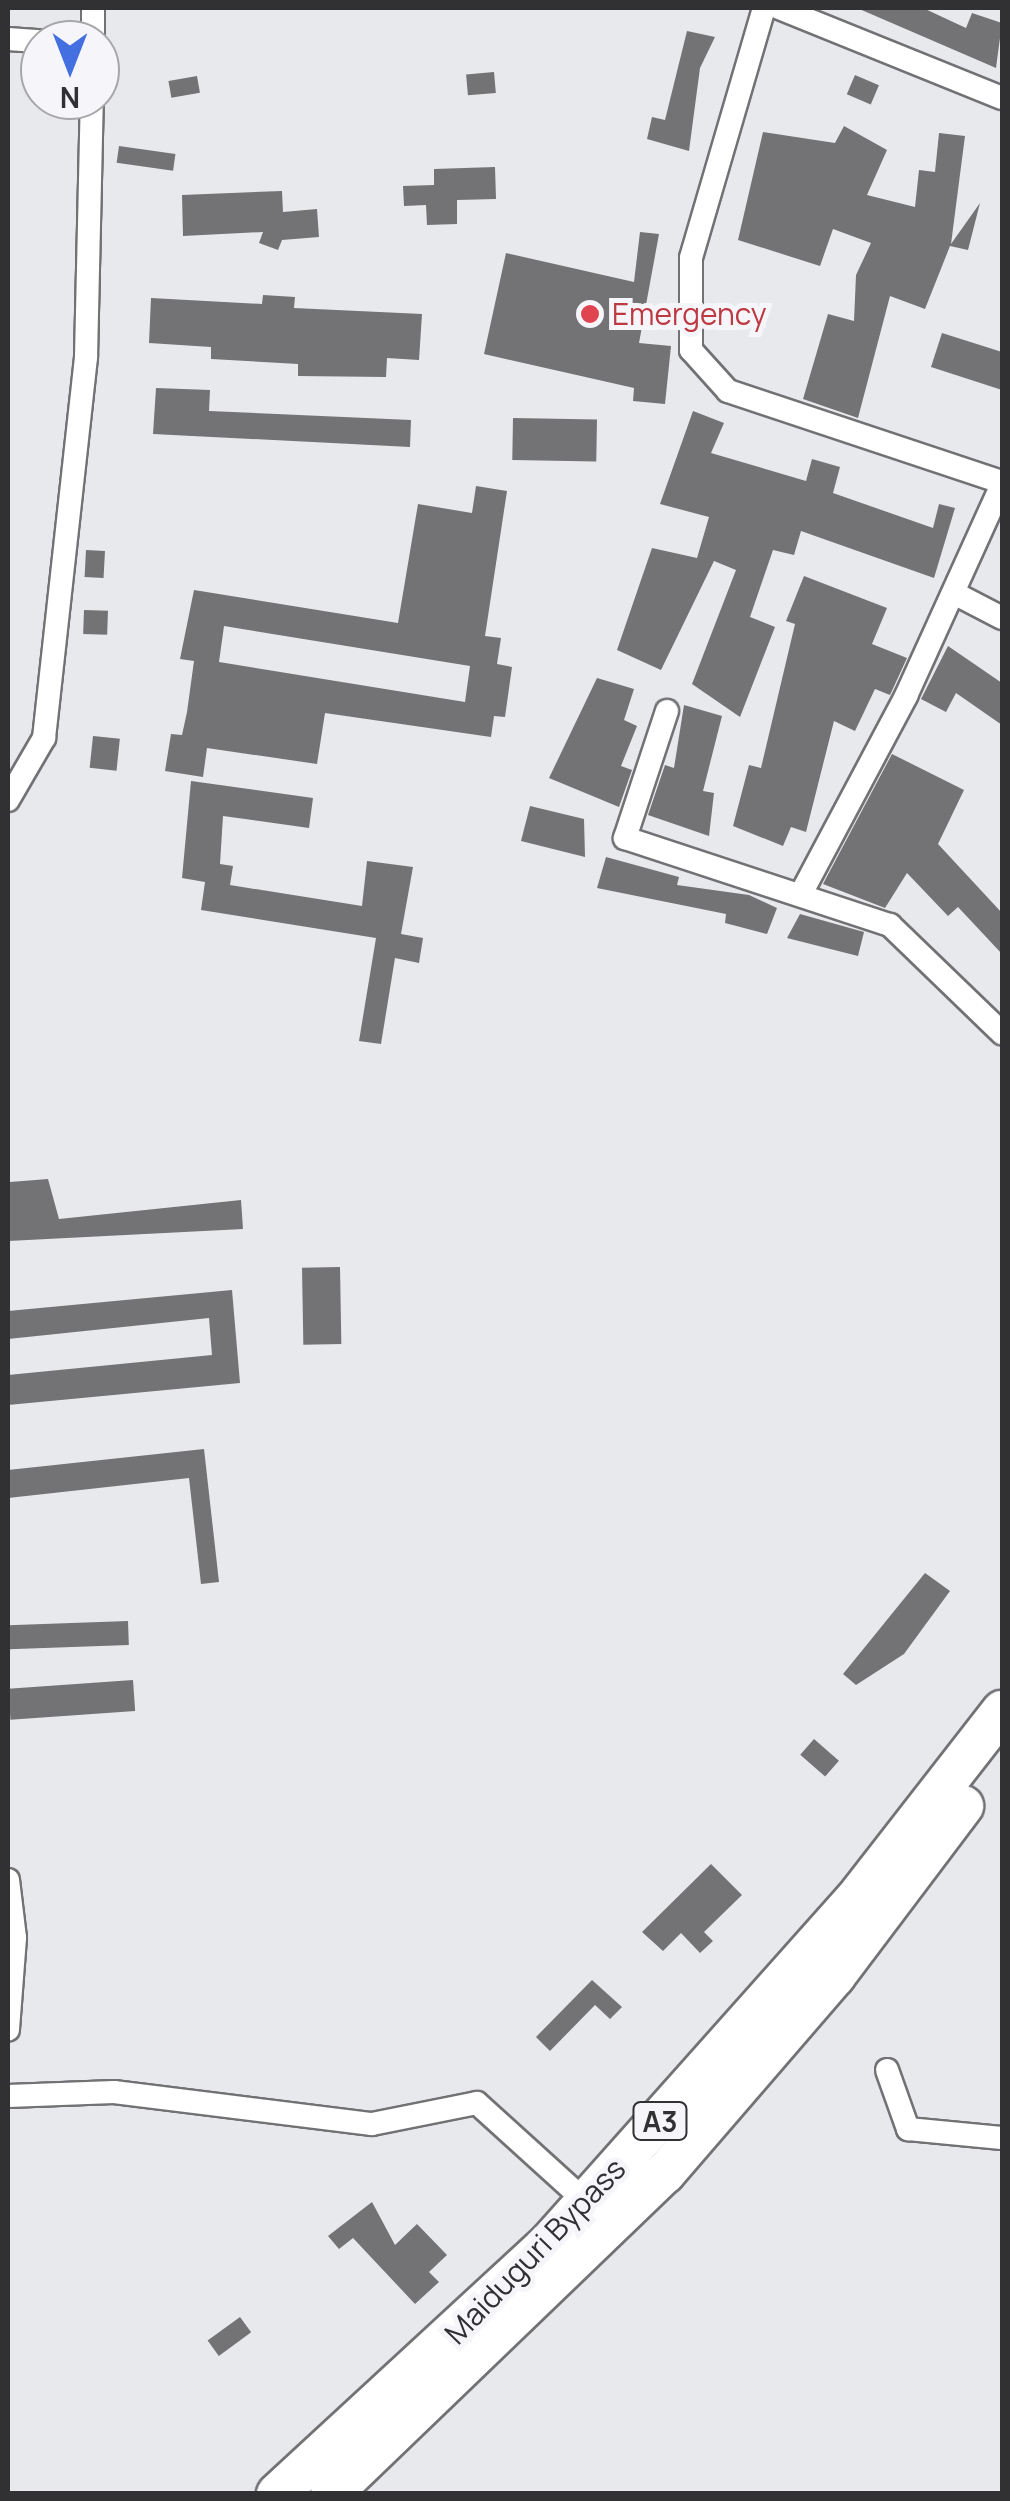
<!DOCTYPE html>
<style>
body{margin:0}
#map{position:relative;width:1010px;height:2501px;overflow:hidden;background:#e8e9ec;font-family:Manrope,sans-serif}
div>[style]{position:absolute}
.building>*{inset:0;background:#737376;transform-origin:0 0}
.roads{filter:drop-shadow(2px 0 #727275) drop-shadow(-2px 0 #727275) drop-shadow(0 2px #727275) drop-shadow(0 -2px #727275)}
.minor>*{height:22px;margin:-11px;padding:0 11px;transform-origin:11px;border-radius:11px;background:#fff}
.trunk>*{height:40px;margin:-20px;padding:0 20px;transform-origin:20px;border-radius:20px;background:#fff}
.dots>*{width:28px;height:28px;translate:-50% -50%;box-sizing:border-box;border:5px solid #f6f6fa;border-radius:50%}
span{translate:-50% -50%;white-space:nowrap;text-align:center;line-height:1.15;-webkit-text-stroke:10px #f6f6fa;paint-order:stroke}
.shield-label span{padding:2px 8px;background:#f6f6fa;border:2px solid;border-radius:8px;-webkit-text-stroke-width:0}
.shield-label{font-size:28px;color:#313133;font-weight:700}
.health-label{font-size:30px;color:#be3a42}
.left{translate:0 -50%;text-align:left}
.street-label{font-size:30px;color:#313133}
.frame{position:absolute;inset:0;border:10px solid #313133;pointer-events:none}
.north{position:absolute;left:20px;top:20px;width:100px;height:100px;box-sizing:border-box;background:#f6f6fa;border:2px solid #a7a7aa;border-radius:50%;rotate:180deg;font-size:28px;font-weight:700;line-height:40px;text-align:center;color:#313133}
.north::after{content:'';display:block;margin:auto;width:35px;height:45px;background:#446fe1;clip-path:polygon(50% 0,100% 100%,50% 72%,0 100%)}
</style>
<div id="map">
<div class="building">
<i style="clip-path:polygon(857px 8px,923px 8px,966px 28px,972px 13px,1002px 23px,996px 68px)"></i>
<i style="clip-path:polygon(687px 31px,715px 37px,700px 68px,689px 151px,647px 139px,652px 117px,665px 120px)"></i>
<i style="left:494px;top:72px;width:21px;height:28px;rotate:85deg"></i>
<i style="left:855px;top:75px;width:26px;height:21px;rotate:23deg"></i>
<i style="left:197px;top:76px;width:17px;height:29px;rotate:80deg"></i>
<i style="clip-path:polygon(844px 126px,887px 150px,867px 195px,915px 207px,919px 170px,935px 172px,939px 133px,965px 136px,951px 244px,980px 203px,968px 250px,950px 246px,925px 309px,890px 296px,858px 418px,803px 399px,828px 314px,854px 321px,856px 275px,871px 243px,833px 229px,820px 266px,738px 240px,763px 132px,835px 143px)"></i>
<i style="left:119px;top:146px;width:57px;height:17px;rotate:8deg"></i>
<i style="clip-path:polygon(495px 167px,496px 199px,457px 200px,457px 224px,427px 225px,426px 205px,404px 206px,403px 186px,434px 185px,434px 169px)"></i>
<i style="clip-path:polygon(282px 191px,283px 212px,317px 209px,319px 237px,282px 240px,278px 250px,259px 243px,263px 232px,183px 236px,182px 195px)"></i>
<i style="clip-path:polygon(640px 232px,659px 234px,639px 343px,671px 346px,665px 404px,633px 401px,634px 388px,484px 354px,506px 253px,634px 282px)"></i>
<i style="clip-path:polygon(263px 295px,295px 297px,294px 308px,422px 314px,419px 360px,387px 358px,386px 377px,298px 376px,298px 364px,211px 359px,211px 347px,149px 343px,151px 298px,262px 304px)"></i>
<i style="clip-path:polygon(942px 333px,1002px 352px,1002px 390px,931px 367px)"></i>
<i style="clip-path:polygon(156px 388px,210px 390px,209px 411px,411px 420px,410px 447px,153px 434px)"></i>
<i style="clip-path:polygon(693px 411px,724px 423px,711px 453px,806px 481px,812px 459px,840px 467px,833px 493px,933px 528px,939px 504px,955px 508px,934px 578px,801px 531px,794px 555px,773px 550px,750px 617px,775px 627px,740px 717px,692px 684px,736px 570px,714px 561px,661px 670px,617px 650px,652px 548px,697px 558px,709px 517px,660px 504px)"></i>
<i style="left:513px;top:418px;width:84px;height:42px;rotate:1deg"></i>
<i style="clip-path:polygon(evenodd,476px 486px,507px 491px,485px 636px,501px 638px,497px 664px,512px 667px,505px 717px,494px 716px,491px 737px,325px 713px,317px 764px,207px 748px,203px 777px,165px 771px,171px 734px,182px 735px,187px 712px,194px 661px,180px 659px,194px 590px,398px 623px,418px 504px,472px 513px,476px 486px,224px 626px,470px 666px,465px 702px,219px 662px,224px 626px)"></i>
<i style="left:86px;top:550px;width:19px;height:27px;rotate:3deg"></i>
<i style="clip-path:polygon(804px 576px,887px 608px,872px 644px,907px 658px,890px 695px,875px 689px,855px 731px,834px 721px,806px 832px,791px 827px,783px 846px,733px 826px,749px 765px,761px 768px,795px 624px,786px 621px)"></i>
<i style="left:84px;top:610px;width:24px;height:24px;rotate:2deg"></i>
<i style="clip-path:polygon(948px 646px,1002px 683px,1002px 725px,956px 693px,946px 712px,921px 699px)"></i>
<i style="clip-path:polygon(597px 678px,634px 689px,624px 720px,637px 726px,621px 766px,632px 770px,619px 807px,549px 778px)"></i>
<i style="clip-path:polygon(684px 705px,722px 716px,703px 791px,714px 793px,709px 836px,648px 815px,665px 765px,674px 768px)"></i>
<i style="left:93px;top:736px;width:27px;height:32px;rotate:6deg"></i>
<i style="clip-path:polygon(892px 754px,964px 790px,938px 844px,1002px 913px,1002px 954px,958px 907px,948px 916px,907px 873px,885px 908px,823px 884px)"></i>
<i style="clip-path:polygon(191px 781px,313px 798px,309px 828px,223px 816px,220px 864px,233px 866px,230px 885px,362px 906px,367px 861px,413px 867px,401px 934px,423px 938px,419px 963px,395px 958px,381px 1044px,359px 1041px,376px 938px,201px 910px,205px 882px,182px 878px)"></i>
<i style="clip-path:polygon(530px 806px,584px 819px,585px 857px,521px 841px)"></i>
<i style="clip-path:polygon(606px 857px,679px 877px,677px 885px,749px 895px,777px 908px,767px 934px,725px 923px,726px 914px,597px 888px)"></i>
<i style="clip-path:polygon(800px 914px,864px 932px,858px 956px,787px 938px)"></i>
<i style="clip-path:polygon(48px 1179px,59px 1219px,241px 1200px,243px 1229px,8px 1241px,10px 1182px)"></i>
<i style="left:340px;top:1267px;width:77px;height:38px;rotate:89deg"></i>
<i style="clip-path:polygon(232px 1290px,240px 1383px,8px 1405px,8px 1375px,212px 1355px,209px 1318px,8px 1339px,8px 1311px)"></i>
<i style="clip-path:polygon(204px 1449px,219px 1582px,201px 1584px,189px 1478px,8px 1498px,8px 1470px)"></i>
<i style="clip-path:polygon(925px 1573px,950px 1591px,904px 1654px,856px 1685px,843px 1674px)"></i>
<i style="left:128px;top:1621px;width:24px;height:120px;rotate:88deg"></i>
<i style="left:133px;top:1680px;width:31px;height:125px;rotate:86deg"></i>
<i style="left:814px;top:1739px;width:33px;height:21px;rotate:41deg"></i>
<i style="clip-path:polygon(711px 1864px,742px 1895px,704px 1932px,713px 1941px,700px 1953px,681px 1933px,663px 1951px,642px 1932px)"></i>
<i style="clip-path:polygon(592px 1980px,622px 2007px,610px 2019px,595px 2005px,550px 2051px,536px 2037px)"></i>
<i style="clip-path:polygon(372px 2202px,395px 2245px,417px 2224px,447px 2255px,429px 2272px,439px 2282px,415px 2304px,353px 2238px,339px 2249px,328px 2236px)"></i>
<i style="left:240px;top:2317px;width:19px;height:40px;rotate:54deg"></i>
</div>
<div class="roads">
<div class="minor">
<i style="left:93px;top:8px;width:32px;rotate:90deg"></i>
<i style="left:764px;top:8px;width:260px;rotate:106.3deg"></i>
<i style="left:691px;top:258px;width:92px;rotate:90deg"></i>
<i style="left:691px;top:350px;width:55px;rotate:47.9deg"></i>
<i style="left:728px;top:391px;width:289px;rotate:18.4deg"></i>
<i style="left:779px;top:8px;width:240px;rotate:22deg"></i>
<i style="left:8px;top:39px;width:32px;rotate:4deg"></i>
<i style="left:954px;top:593px;width:54px;rotate:27.5deg"></i>
<i style="left:667px;top:711px;width:134px;rotate:108.3deg"></i>
<i style="left:625px;top:838px;width:279px;rotate:18.2deg"></i>
<i style="left:890px;top:925px;width:156px;rotate:44deg"></i>
<i style="left:8px;top:800px;width:72px;rotate:-59.9deg"></i>
<i style="left:44px;top:738px;width:383px;rotate:-83.7deg"></i>
<i style="left:86px;top:357px;width:257px;rotate:-88.7deg"></i>
<i style="left:803px;top:890px;width:220px;rotate:-62deg"></i>
<i style="left:906px;top:696px;width:233px;rotate:-65.6deg"></i>
<i style="left:8px;top:1880px;width:58px;rotate:83.1deg"></i>
<i style="left:15px;top:1938px;width:92px;rotate:94.4deg"></i>
<i style="left:887px;top:2070px;width:63px;rotate:70.4deg"></i>
<i style="left:908px;top:2129px;width:94px;rotate:5.5deg"></i>
<i style="left:8px;top:2096px;width:106px;rotate:-2.2deg"></i>
<i style="left:114px;top:2092px;width:260px;rotate:7.1deg"></i>
<i style="left:372px;top:2124px;width:107px;rotate:-11.3deg"></i>
<i style="left:477px;top:2103px;width:147px;rotate:42.2deg"></i>
</div>
<div class="trunk">
<i style="left:277px;top:2494px;width:369px;rotate:-42.7deg"></i>
<i style="left:548px;top:2244px;width:460px;rotate:-48.3deg"></i>
<i style="left:854px;top:1901px;width:241px;rotate:-52.1deg"></i>
<i style="left:331px;top:2494px;width:463px;rotate:-43.9deg"></i>
<i style="left:665px;top:2173px;width:260px;rotate:-49.2deg"></i>
<i style="left:835px;top:1976px;width:213px;rotate:-53deg"></i>
</div>
</div>
<div class="dots">
<i style="left:590px;top:314px;background:#e0444e"></i>
</div>
<div class="shield-label">
<span style="left:660px;top:2121px">A3</span>
</div>
<div class="health-label">
<span class="left" style="left:612px;top:314px">Emergency</span>
</div>
<div class="street-label">
<span style="left:535px;top:2251px;rotate:-46deg">Maiduguri Bypass</span>
</div>
<div class="frame"></div>
<div class="north">N</div>
</div>
